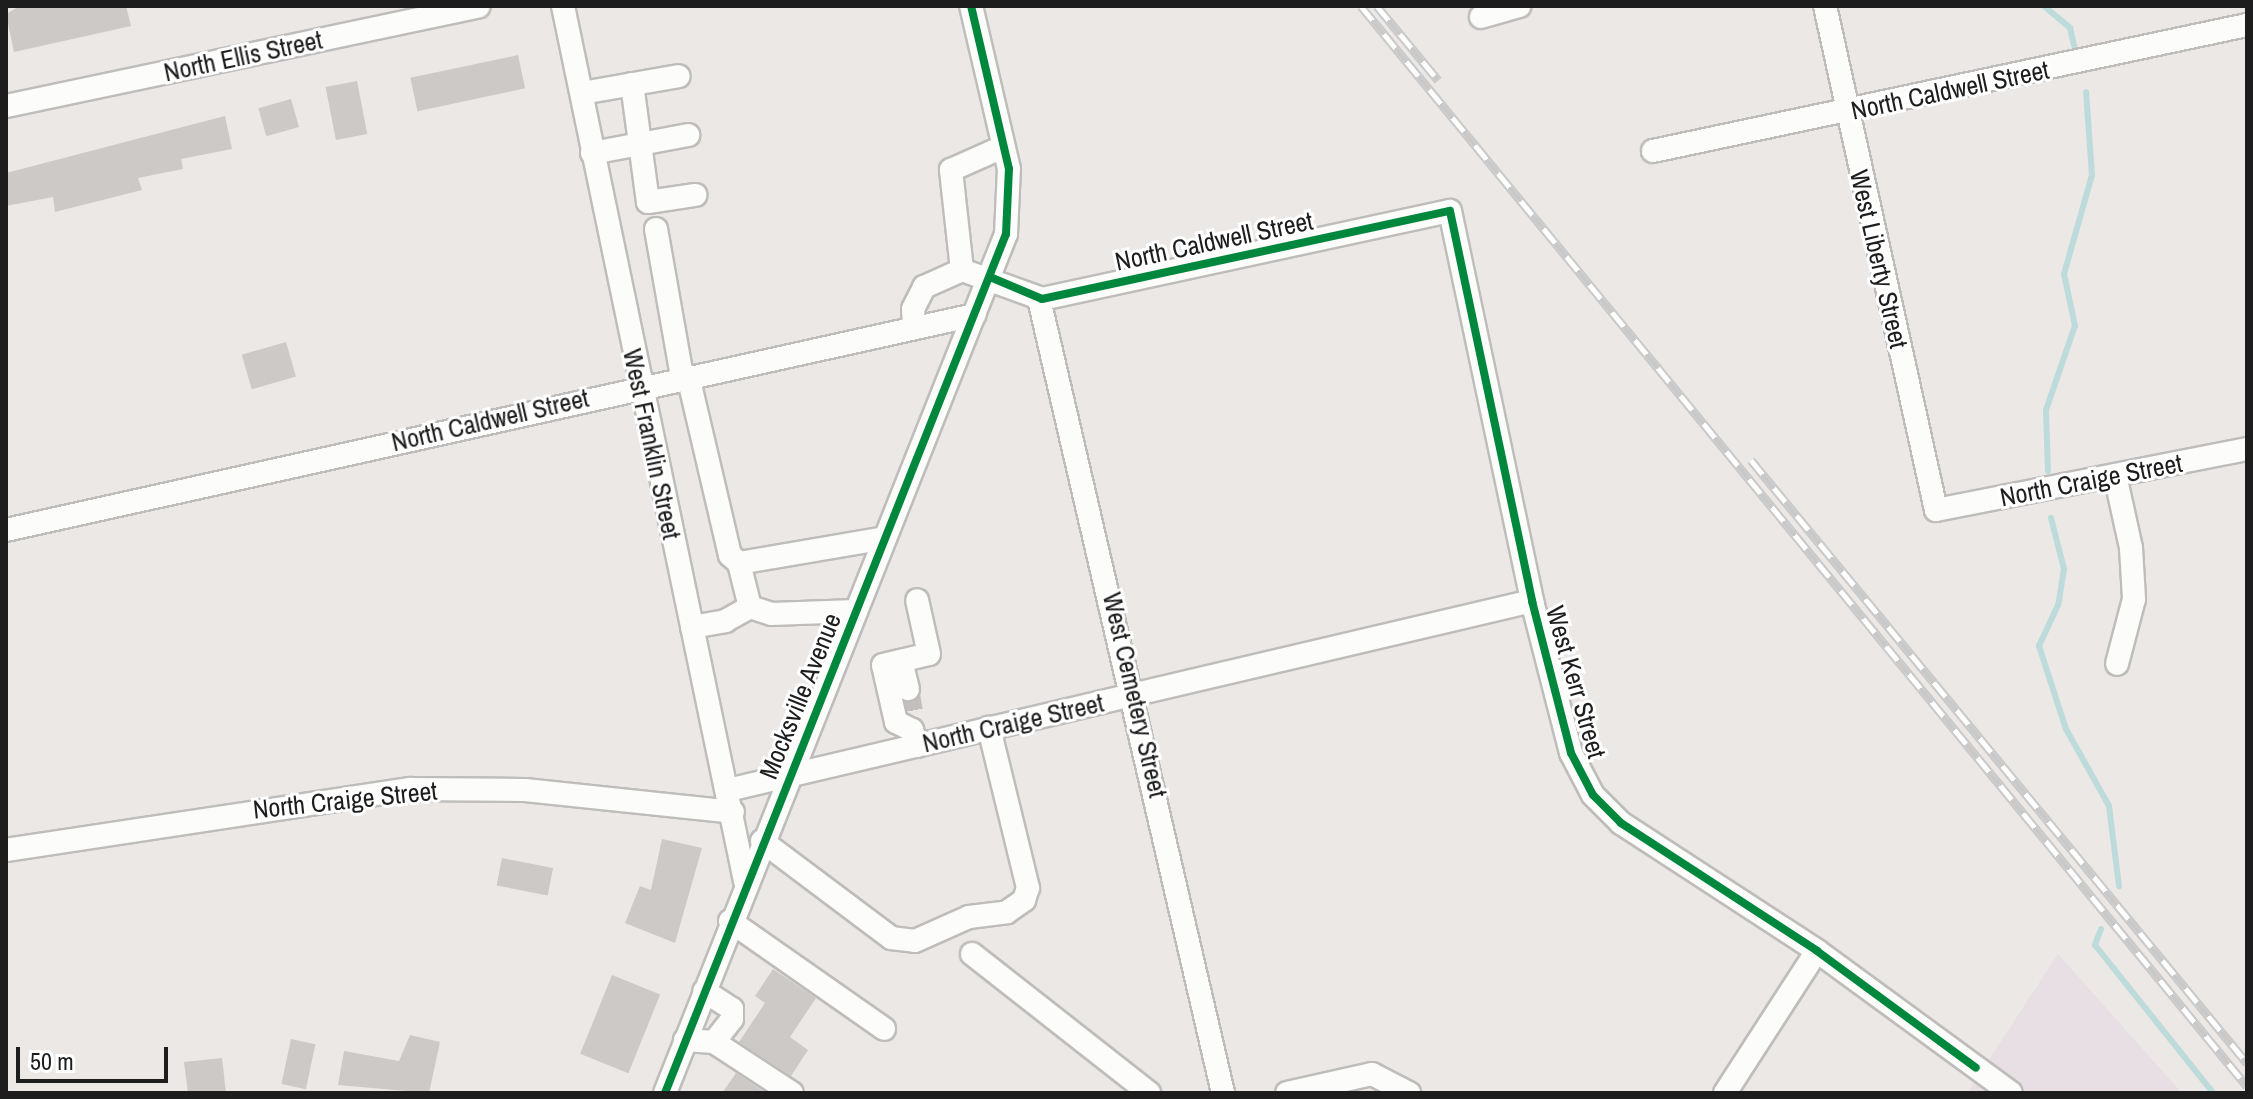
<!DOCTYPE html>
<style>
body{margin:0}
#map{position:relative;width:2253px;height:1099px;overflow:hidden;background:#ebe8e6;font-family:"Archivo Narrow",sans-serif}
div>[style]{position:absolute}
.industrial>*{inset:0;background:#e8dfe5}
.stream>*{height:6px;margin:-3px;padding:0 3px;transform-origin:3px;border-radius:3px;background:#bedbdb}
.building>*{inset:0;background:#ccc9c7;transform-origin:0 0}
.minor-tunnel>*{height:22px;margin-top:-11px;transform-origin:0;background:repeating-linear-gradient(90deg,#c2bfbe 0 22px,transparent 0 33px)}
.roads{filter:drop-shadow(2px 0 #bebdbc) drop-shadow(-2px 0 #bebdbc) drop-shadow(0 2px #bebdbc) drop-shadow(0 -2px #bebdbc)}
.minor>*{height:22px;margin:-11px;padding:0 11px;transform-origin:11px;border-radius:11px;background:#fcfcfb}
.rail>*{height:9px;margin-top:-4.5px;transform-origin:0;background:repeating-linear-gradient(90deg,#fff 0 18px,#cac9c9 0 36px);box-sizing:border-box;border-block:2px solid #cac9c9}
.cycleway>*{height:8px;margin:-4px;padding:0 4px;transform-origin:4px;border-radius:4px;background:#00873e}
span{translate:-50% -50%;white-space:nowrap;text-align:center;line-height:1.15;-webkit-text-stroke:6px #fff;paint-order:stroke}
.street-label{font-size:26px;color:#1d1d1d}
.frame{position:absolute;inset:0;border:8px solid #1d1d1d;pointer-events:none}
.scale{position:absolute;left:16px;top:1047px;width:152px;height:36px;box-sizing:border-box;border:4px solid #1d1d1d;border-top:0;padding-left:10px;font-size:24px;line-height:28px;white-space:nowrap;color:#1d1d1d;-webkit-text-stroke:6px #fff;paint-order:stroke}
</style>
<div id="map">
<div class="industrial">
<i style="clip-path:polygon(2058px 954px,2182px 1093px,1967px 1093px)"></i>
</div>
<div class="stream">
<i style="left:2044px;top:6px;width:34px;rotate:40deg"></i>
<i style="left:2070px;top:28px;width:18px;rotate:77deg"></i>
<i style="left:2048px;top:471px;width:61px;rotate:-91.9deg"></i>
<i style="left:2046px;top:410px;width:89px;rotate:-71deg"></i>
<i style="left:2075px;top:326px;width:53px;rotate:-101.9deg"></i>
<i style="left:2064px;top:274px;width:103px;rotate:-74.2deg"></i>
<i style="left:2092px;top:175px;width:83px;rotate:-94.1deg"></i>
<i style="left:2051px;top:518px;width:53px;rotate:75.7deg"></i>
<i style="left:2064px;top:569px;width:36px;rotate:99deg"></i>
<i style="left:2058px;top:605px;width:45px;rotate:114.9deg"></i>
<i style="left:2039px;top:646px;width:87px;rotate:72deg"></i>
<i style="left:2066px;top:729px;width:88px;rotate:60.8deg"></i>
<i style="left:2109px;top:806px;width:81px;rotate:82.9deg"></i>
<i style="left:2101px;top:929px;width:17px;rotate:111deg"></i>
<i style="left:2095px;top:945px;width:189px;rotate:51.4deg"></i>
</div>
<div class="building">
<i style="clip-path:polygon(20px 6px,126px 6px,131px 26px,14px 52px,6px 14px)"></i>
<i style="left:518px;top:55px;width:34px;height:110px;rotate:78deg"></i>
<i style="left:357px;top:81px;width:54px;height:32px;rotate:79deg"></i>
<i style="left:291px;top:99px;width:29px;height:34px;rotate:74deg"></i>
<i style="clip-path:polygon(225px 116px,232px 149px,181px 159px,183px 169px,138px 178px,142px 190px,55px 212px,53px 197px,6px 206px,6px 173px)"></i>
<i style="left:286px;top:342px;width:36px;height:46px;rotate:74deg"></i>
<i style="clip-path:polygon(662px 839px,702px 848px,675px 943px,625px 923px,640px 886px,651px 890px)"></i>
<i style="left:502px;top:858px;width:52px;height:28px;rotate:11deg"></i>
<i style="clip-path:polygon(773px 969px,816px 998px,790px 1037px,808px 1050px,791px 1076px,739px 1042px,765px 1003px,755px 996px)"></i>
<i style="left:612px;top:975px;width:52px;height:85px;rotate:22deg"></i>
<i style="clip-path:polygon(410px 1035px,440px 1042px,429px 1093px,338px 1085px,344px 1051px,399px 1061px)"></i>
<i style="left:291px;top:1039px;width:25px;height:46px;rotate:12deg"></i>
<i style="clip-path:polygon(222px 1058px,226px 1093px,188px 1093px,184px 1062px)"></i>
<i style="clip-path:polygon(736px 1073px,766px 1093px,722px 1093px)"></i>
</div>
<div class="minor-tunnel">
<i style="left:908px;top:689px;width:28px;rotate:80deg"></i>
</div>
<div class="roads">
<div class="minor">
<i style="left:563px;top:6px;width:894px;rotate:78.25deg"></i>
<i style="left:1825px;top:6px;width:516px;rotate:77.58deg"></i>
<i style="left:1936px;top:510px;width:317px;rotate:-11.1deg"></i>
<i style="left:1481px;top:17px;width:40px;rotate:-16deg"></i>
<i style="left:632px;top:84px;width:119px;rotate:82.3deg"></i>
<i style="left:648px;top:202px;width:48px;rotate:-8.5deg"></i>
<i style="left:582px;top:93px;width:98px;rotate:-9.9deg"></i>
<i style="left:6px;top:106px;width:483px;rotate:-11.9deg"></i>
<i style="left:1653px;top:151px;width:607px;rotate:-11.98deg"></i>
<i style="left:592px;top:153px;width:98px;rotate:-10.6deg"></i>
<i style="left:656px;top:229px;width:150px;rotate:80deg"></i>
<i style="left:962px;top:270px;width:85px;rotate:19.9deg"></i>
<i style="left:1042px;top:299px;width:417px;rotate:-12.2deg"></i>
<i style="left:1450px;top:211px;width:399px;rotate:78.1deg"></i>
<i style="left:1532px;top:601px;width:157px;rotate:75.6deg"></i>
<i style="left:1571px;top:753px;width:47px;rotate:62.4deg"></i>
<i style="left:1593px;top:795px;width:40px;rotate:45deg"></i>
<i style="left:1621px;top:823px;width:234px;rotate:33.1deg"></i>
<i style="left:1817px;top:951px;width:240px;rotate:36.2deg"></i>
<i style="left:1039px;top:299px;width:815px;rotate:76.95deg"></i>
<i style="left:914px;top:327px;width:18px;rotate:-93deg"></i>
<i style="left:913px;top:309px;width:25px;rotate:-63deg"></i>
<i style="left:924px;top:287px;width:42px;rotate:-24.1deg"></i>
<i style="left:962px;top:270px;width:101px;rotate:-96.3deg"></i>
<i style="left:951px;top:170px;width:57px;rotate:-23.9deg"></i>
<i style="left:688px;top:376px;width:184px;rotate:76.8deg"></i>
<i style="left:730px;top:555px;width:12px;rotate:42deg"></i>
<i style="left:739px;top:563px;width:148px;rotate:-9.7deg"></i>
<i style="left:2115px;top:475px;width:75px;rotate:77.6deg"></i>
<i style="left:2131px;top:548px;width:51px;rotate:86.6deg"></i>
<i style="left:2134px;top:599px;width:67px;rotate:104.7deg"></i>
<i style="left:6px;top:530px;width:992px;rotate:-12.52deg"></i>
<i style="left:739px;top:563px;width:45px;rotate:76deg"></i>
<i style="left:750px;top:607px;width:22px;rotate:18deg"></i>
<i style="left:771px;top:614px;width:85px;rotate:-2deg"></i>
<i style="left:692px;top:627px;width:34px;rotate:-10deg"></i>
<i style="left:725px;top:621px;width:29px;rotate:-29deg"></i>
<i style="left:901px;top:661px;width:29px;rotate:76deg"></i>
<i style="left:917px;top:746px;width:17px;rotate:-107deg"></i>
<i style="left:912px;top:730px;width:18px;rotate:-153deg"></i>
<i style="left:896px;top:722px;width:58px;rotate:-102.8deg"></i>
<i style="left:883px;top:665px;width:47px;rotate:-13.4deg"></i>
<i style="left:929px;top:654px;width:55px;rotate:-102.5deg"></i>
<i style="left:728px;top:790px;width:826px;rotate:-13.23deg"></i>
<i style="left:762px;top:841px;width:161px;rotate:36.9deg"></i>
<i style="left:891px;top:938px;width:24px;rotate:7deg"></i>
<i style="left:915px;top:941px;width:59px;rotate:-24deg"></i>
<i style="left:969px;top:917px;width:38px;rotate:-7deg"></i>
<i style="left:1007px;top:912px;width:21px;rotate:-35deg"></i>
<i style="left:1024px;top:900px;width:13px;rotate:-72deg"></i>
<i style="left:1028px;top:888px;width:165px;rotate:-103.7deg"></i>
<i style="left:6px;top:850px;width:409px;rotate:-8.6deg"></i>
<i style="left:410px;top:789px;width:115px;rotate:0.5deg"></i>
<i style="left:525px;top:790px;width:209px;rotate:6deg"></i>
<i style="left:730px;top:921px;width:188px;rotate:35deg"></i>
<i style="left:972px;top:954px;width:225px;rotate:38.1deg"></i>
<i style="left:685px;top:1040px;width:29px;rotate:4deg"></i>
<i style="left:714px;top:1042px;width:29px;rotate:-52deg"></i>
<i style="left:732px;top:1019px;width:10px;rotate:-90deg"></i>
<i style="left:732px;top:1009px;width:33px;rotate:-147deg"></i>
<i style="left:714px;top:1042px;width:93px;rotate:33.2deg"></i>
<i style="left:665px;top:1093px;width:924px;rotate:-68.35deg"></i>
<i style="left:1006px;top:234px;width:65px;rotate:-87.4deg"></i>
<i style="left:1009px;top:169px;width:167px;rotate:-103.1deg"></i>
<i style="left:1287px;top:1093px;width:87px;rotate:-12.6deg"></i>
<i style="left:1372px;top:1074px;width:42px;rotate:27.2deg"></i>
<i style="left:1725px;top:1093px;width:169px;rotate:-57.1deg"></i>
</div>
</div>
<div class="rail">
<i style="left:1361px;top:6px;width:1397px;rotate:50.64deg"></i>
<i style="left:1377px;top:6px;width:96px;rotate:50.5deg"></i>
<i style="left:1751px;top:460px;width:781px;rotate:50.56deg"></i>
</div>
<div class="cycleway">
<i style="left:990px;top:277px;width:56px;rotate:22.9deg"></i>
<i style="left:1042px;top:299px;width:417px;rotate:-12.2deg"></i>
<i style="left:1450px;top:211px;width:399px;rotate:78.1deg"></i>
<i style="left:1532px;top:601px;width:157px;rotate:75.6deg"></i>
<i style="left:1571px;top:753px;width:47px;rotate:62.4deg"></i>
<i style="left:1593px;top:795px;width:40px;rotate:45deg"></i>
<i style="left:1621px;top:823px;width:234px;rotate:33.1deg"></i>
<i style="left:1817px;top:951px;width:197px;rotate:36.3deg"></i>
<i style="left:665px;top:1093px;width:924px;rotate:-68.35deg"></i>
<i style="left:1006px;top:234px;width:65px;rotate:-87.4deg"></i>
<i style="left:1009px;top:169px;width:167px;rotate:-103.1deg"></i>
</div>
<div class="street-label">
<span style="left:243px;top:56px;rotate:-12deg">North Ellis Street</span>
<span style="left:1950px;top:90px;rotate:-12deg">North Caldwell Street</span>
<span style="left:1214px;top:241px;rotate:-12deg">North Caldwell Street</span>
<span style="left:1879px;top:259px;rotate:77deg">West Liberty Street</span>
<span style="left:490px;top:420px;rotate:-13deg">North Caldwell Street</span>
<span style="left:652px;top:444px;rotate:78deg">West Franklin Street</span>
<span style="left:2091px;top:480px;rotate:-11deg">North Craige Street</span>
<span style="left:1576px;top:682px;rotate:74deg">West Kerr Street</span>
<span style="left:1135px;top:695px;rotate:77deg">West Cemetery Street</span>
<span style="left:800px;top:696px;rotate:-68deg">Mocksville Avenue</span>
<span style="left:1013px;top:723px;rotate:-13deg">North Craige Street</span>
<span style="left:345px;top:800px;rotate:-6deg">North Craige Street</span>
</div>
<div class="frame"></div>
<div class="scale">50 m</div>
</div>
